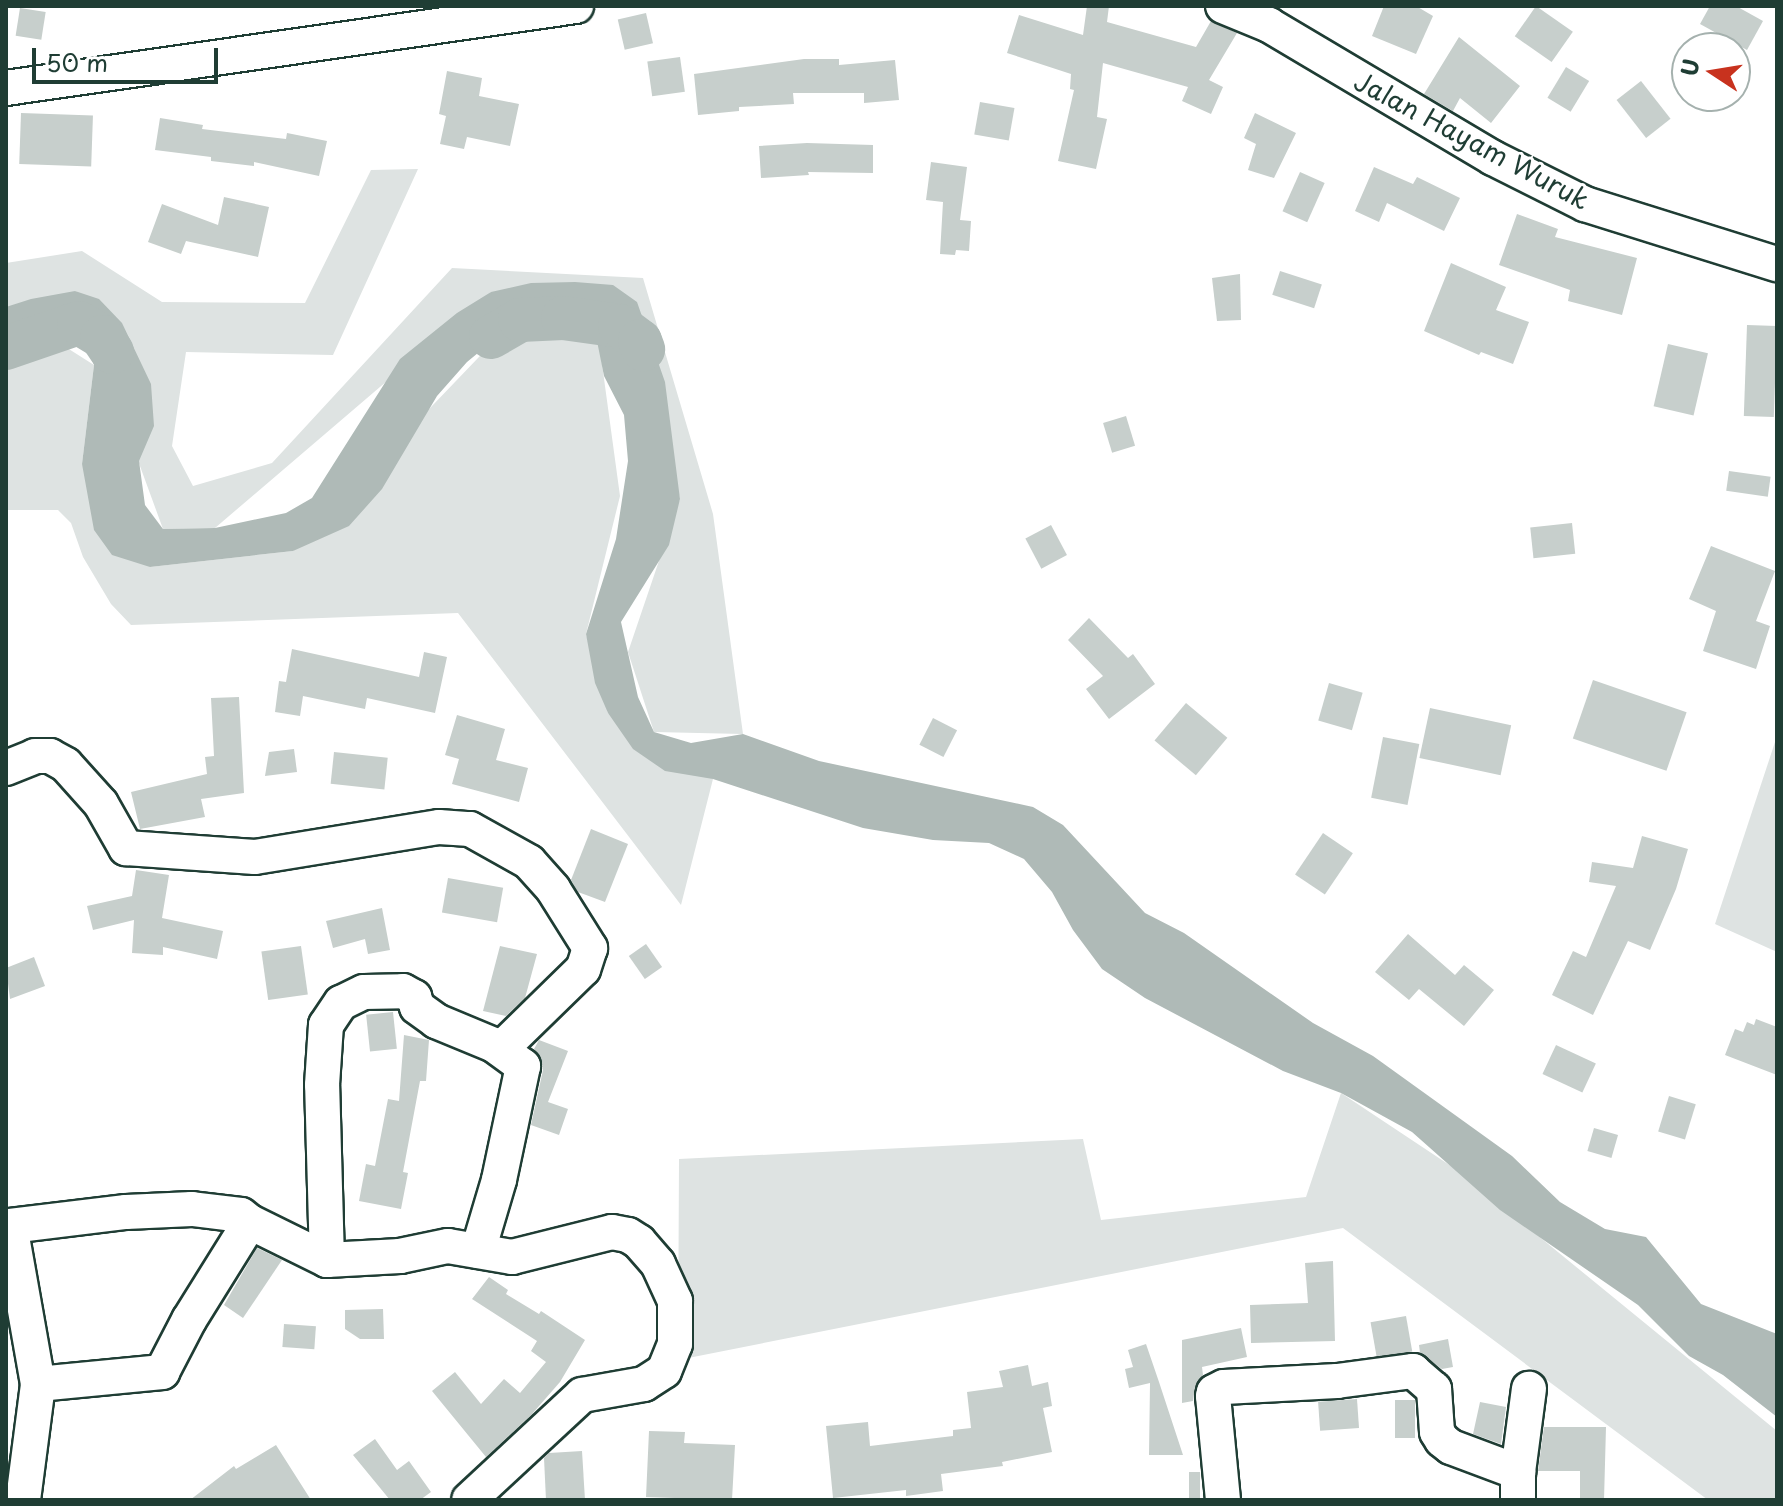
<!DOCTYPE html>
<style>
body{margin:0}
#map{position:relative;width:1783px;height:1506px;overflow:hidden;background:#fff;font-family:"Playpen Sans",sans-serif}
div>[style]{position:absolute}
.green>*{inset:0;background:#dee3e2}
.water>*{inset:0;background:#afbab7}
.river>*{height:44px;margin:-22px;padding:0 22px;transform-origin:22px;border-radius:22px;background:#afbab7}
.building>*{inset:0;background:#c7cfcc;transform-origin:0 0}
.roads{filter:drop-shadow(2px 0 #1f3d34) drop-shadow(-2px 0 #1f3d34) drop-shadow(0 2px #1f3d34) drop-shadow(0 -2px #1f3d34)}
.minor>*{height:34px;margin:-17px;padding:0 17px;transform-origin:17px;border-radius:17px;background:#fff}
span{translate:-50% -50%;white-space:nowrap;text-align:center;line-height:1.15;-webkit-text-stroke:6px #fff;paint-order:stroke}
.street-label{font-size:26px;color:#1f3d34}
.frame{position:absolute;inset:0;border:8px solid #1f3d34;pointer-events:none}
.north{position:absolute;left:1671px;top:32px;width:80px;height:80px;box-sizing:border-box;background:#fff;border:2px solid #a5b1ae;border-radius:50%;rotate:282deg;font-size:22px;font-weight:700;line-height:32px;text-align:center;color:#1f3d34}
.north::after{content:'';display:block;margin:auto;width:28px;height:36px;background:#c8321e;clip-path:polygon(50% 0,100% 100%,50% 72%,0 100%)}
.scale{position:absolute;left:32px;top:48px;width:186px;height:36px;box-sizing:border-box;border:4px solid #1f3d34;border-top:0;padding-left:10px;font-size:24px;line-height:28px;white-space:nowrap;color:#1f3d34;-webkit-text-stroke:6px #fff;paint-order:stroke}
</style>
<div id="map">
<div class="green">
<i style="clip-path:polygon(418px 169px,333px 355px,186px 352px,172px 446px,193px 486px,272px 463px,452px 268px,643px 278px,713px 514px,743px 734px,654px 732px,628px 652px,680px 499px,636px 302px,491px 292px,215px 528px,163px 529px,76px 291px,6px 316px,6px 263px,82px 251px,162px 302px,305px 303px,371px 170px)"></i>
<i style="clip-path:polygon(42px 332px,94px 365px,82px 464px,150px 567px,293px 551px,501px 334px,599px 342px,620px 496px,586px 634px,608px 713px,713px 779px,681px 905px,458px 613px,131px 625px,111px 604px,83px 557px,71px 523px,58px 510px,6px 510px,6px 348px)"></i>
<i style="clip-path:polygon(1777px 736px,1777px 952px,1715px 924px)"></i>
<i style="clip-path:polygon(1341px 1093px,1460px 1172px,1777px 1431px,1777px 1500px,1708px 1500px,1343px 1228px,678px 1360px,679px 1159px,1083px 1139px,1101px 1220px,1306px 1197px)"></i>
</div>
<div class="water">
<i style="clip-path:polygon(575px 282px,613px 285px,637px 302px,665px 382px,680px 499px,669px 545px,621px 622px,638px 697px,654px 732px,691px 743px,743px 734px,819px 761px,1033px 807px,1063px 825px,1145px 913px,1184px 933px,1313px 1023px,1373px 1056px,1512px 1156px,1560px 1202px,1605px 1229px,1646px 1237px,1701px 1304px,1777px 1334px,1777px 1417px,1723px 1375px,1689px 1356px,1638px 1305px,1500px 1210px,1412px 1132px,1341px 1093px,1283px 1071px,1145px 998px,1102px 969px,1073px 930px,1052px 892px,1024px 859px,989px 843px,933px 840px,863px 828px,713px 779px,665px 771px,633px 749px,608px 713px,595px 683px,586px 634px,616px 539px,628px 461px,624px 415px,604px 376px,592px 316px,577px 312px,501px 334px,467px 362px,437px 396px,382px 489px,349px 526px,293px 551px,150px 567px,112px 555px,94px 530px,82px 464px,94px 365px,88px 339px,63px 324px,6px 348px,6px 307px,31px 299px,75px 291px,99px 299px,122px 323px,151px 384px,154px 426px,139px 461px,145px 505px,163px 529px,215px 528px,286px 513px,312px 498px,400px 359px,457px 313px,491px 292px,531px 283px)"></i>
</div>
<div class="river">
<i style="left:491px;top:337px;width:34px;rotate:-30deg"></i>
<i style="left:520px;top:320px;width:43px;rotate:-2.7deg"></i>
<i style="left:563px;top:318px;width:58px;rotate:8deg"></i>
<i style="left:620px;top:326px;width:25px;rotate:37deg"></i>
<i style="left:640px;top:341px;width:9px;rotate:69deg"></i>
<i style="left:6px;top:348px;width:77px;rotate:-18.9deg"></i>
<i style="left:79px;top:323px;width:27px;rotate:31deg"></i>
<i style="left:102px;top:337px;width:18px;rotate:56deg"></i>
</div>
<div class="building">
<i style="clip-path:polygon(1087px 6px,1109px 6px,1107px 22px,1196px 47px,1211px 21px,1237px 33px,1209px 80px,1223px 87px,1211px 114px,1182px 101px,1188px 87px,1103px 63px,1097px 117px,1107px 119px,1096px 169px,1058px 161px,1074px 90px,1070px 89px,1071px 74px,1007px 53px,1019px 15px,1083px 35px)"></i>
<i style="clip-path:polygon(1384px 6px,1416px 6px,1433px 16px,1416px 54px,1372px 36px)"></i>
<i style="left:1536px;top:6px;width:45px;height:37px;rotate:35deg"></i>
<i style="clip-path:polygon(1710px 6px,1736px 6px,1763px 21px,1747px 50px,1700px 24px)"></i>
<i style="left:20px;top:8px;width:26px;height:28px;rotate:9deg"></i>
<i style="left:646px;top:13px;width:31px;height:29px;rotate:77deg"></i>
<i style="clip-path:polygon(1459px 37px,1520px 86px,1491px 123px,1460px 98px,1453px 111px,1424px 94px)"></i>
<i style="left:680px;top:57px;width:35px;height:33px;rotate:82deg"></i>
<i style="clip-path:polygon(804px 59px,839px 59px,839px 65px,895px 60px,899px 100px,864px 103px,864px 93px,793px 93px,794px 104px,739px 107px,739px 111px,698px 115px,694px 74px)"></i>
<i style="left:1566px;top:67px;width:27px;height:36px;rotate:31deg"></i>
<i style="clip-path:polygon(447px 71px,482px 78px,479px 96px,519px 104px,510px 146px,467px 137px,464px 149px,440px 144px,446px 116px,439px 114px)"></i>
<i style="left:1641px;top:81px;width:48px;height:31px;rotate:52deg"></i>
<i style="left:980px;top:102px;width:35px;height:33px;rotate:10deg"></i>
<i style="left:21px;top:113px;width:72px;height:51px;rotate:2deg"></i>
<i style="clip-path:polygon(1255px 113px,1296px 133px,1274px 178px,1248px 170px,1256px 144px,1244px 138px)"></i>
<i style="clip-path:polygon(160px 118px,203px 125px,202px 129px,286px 139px,287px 133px,327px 141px,319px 176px,254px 162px,254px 166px,211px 161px,211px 157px,155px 150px)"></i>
<i style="clip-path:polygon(807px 143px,873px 145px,873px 173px,808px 172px,809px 175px,761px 178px,759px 146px)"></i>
<i style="clip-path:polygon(931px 162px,967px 167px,960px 220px,971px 221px,969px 251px,956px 250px,955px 255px,940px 254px,943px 202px,926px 200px)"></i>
<i style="clip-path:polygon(1374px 167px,1413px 184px,1417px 177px,1460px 198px,1444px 231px,1387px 203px,1379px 222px,1355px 211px)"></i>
<i style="left:1300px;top:172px;width:27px;height:43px;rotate:24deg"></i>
<i style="clip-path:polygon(224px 197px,269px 207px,258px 257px,186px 241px,181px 254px,148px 242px,162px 204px,218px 225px)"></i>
<i style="clip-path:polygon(1517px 214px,1558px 229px,1555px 237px,1637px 258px,1622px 315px,1568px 301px,1570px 290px,1499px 265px)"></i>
<i style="clip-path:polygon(1451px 263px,1506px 287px,1496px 310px,1529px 322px,1513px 364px,1481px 352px,1479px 355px,1424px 331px)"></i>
<i style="left:1280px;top:271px;width:44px;height:25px;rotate:18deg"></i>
<i style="clip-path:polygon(1240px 274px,1241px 320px,1217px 321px,1212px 278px)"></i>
<i style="left:1747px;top:325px;width:30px;height:91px;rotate:2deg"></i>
<i style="left:1668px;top:344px;width:41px;height:64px;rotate:13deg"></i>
<i style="left:1126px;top:416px;width:31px;height:24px;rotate:73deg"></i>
<i style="left:1729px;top:471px;width:42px;height:20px;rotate:8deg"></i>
<i style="left:1572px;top:523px;width:31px;height:42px;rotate:84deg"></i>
<i style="left:1051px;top:525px;width:34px;height:29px;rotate:62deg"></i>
<i style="clip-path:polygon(1711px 546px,1775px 571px,1756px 621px,1770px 626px,1756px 669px,1703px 651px,1716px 611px,1689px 599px)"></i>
<i style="clip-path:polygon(1089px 618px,1128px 658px,1133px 654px,1155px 684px,1109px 719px,1086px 689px,1103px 676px,1068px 640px)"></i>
<i style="clip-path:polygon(292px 649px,419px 677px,424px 652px,447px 657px,435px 713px,367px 698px,365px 709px,303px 696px,300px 716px,275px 712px,279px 681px,286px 682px)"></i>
<i style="left:1593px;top:680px;width:99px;height:62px;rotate:19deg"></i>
<i style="left:1329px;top:683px;width:35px;height:39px;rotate:16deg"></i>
<i style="clip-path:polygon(239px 697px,244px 793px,201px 799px,205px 817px,140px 829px,131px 792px,207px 774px,205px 757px,214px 756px,211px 698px)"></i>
<i style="left:1186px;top:703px;width:54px;height:49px;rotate:40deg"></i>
<i style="left:1430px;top:708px;width:83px;height:51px;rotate:12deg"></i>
<i style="clip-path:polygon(457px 715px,505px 729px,496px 760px,528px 768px,519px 802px,452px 784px,459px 759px,445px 755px)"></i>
<i style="left:933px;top:718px;width:27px;height:30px;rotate:27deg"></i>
<i style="left:1383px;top:737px;width:37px;height:62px;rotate:11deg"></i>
<i style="clip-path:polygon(294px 749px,297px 772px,265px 776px,269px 752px)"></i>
<i style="left:334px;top:752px;width:54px;height:32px;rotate:6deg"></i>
<i style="clip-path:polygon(591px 829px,628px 844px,605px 902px,578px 892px,571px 880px)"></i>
<i style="left:1323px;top:833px;width:36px;height:50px;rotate:34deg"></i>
<i style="clip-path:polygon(1642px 836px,1688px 849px,1676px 889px,1650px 950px,1628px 941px,1593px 1015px,1552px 995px,1573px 951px,1586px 957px,1616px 886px,1589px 882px,1592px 862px,1633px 868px)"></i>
<i style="clip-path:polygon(136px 870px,169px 875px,162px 918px,223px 931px,217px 959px,163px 947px,163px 955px,132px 953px,134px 920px,93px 930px,87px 906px,132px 896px)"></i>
<i style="left:448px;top:878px;width:56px;height:35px;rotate:10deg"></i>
<i style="clip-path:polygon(382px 908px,390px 950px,368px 954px,365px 939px,333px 948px,326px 921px)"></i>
<i style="clip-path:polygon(1408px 934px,1455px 975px,1464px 965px,1494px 990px,1464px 1026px,1419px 989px,1409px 1000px,1375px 972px)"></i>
<i style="left:646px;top:944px;width:28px;height:21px;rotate:55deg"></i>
<i style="left:301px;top:946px;width:49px;height:40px;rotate:82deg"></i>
<i style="clip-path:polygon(500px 946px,537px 954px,525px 998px,506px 1016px,483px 1011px)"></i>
<i style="clip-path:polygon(34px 957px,45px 986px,10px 999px,6px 968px)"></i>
<i style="left:393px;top:1012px;width:37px;height:27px;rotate:84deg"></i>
<i style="clip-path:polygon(1756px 1019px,1777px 1027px,1777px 1075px,1725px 1055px,1735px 1029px,1743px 1032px,1747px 1022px,1754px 1025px)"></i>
<i style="clip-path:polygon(404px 1035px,429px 1040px,426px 1081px,420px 1081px,403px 1172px,408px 1173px,401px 1209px,359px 1201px,366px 1164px,375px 1166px,388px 1099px,399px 1101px)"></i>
<i style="clip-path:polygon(539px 1040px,568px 1051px,548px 1102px,568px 1109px,559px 1135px,531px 1125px,543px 1070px,541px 1058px,534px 1049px)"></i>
<i style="left:1556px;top:1045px;width:44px;height:32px;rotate:25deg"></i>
<i style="left:1669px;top:1096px;width:28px;height:37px;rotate:17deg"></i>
<i style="left:1594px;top:1128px;width:25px;height:24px;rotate:16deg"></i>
<i style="clip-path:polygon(257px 1248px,282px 1260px,243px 1318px,224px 1305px)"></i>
<i style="clip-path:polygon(1333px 1261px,1335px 1341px,1251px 1343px,1250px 1305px,1308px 1303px,1305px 1263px)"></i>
<i style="clip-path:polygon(489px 1277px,508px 1290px,506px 1294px,539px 1314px,541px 1311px,585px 1340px,560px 1382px,532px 1414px,486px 1457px,432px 1391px,455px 1372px,481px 1404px,504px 1379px,520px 1393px,546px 1362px,531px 1351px,537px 1341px,472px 1299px)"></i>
<i style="clip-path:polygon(383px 1309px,384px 1339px,360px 1339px,345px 1329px,345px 1310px)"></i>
<i style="left:1406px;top:1316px;width:36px;height:36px;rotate:80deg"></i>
<i style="left:284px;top:1324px;width:32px;height:23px;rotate:4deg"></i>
<i style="clip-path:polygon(1241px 1328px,1247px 1357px,1202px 1367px,1203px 1375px,1195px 1387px,1193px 1401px,1182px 1403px,1182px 1340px)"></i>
<i style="clip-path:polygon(1448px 1339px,1453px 1367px,1442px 1369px,1420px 1353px,1419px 1345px)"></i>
<i style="clip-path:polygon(1146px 1344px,1159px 1382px,1183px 1455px,1149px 1455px,1150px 1383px,1129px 1388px,1125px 1369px,1133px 1367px,1128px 1350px)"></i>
<i style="clip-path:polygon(1028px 1365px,1032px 1386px,1048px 1382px,1052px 1406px,1043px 1408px,1052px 1452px,1002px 1462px,1003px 1466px,941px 1474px,943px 1491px,906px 1496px,906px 1490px,833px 1498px,826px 1426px,868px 1422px,870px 1446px,953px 1436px,953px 1430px,971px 1428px,967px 1392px,1003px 1387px,999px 1371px)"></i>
<i style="left:1357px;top:1399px;width:29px;height:39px;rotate:86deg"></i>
<i style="left:1395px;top:1400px;width:20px;height:38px"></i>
<i style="clip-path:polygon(1480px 1402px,1506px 1407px,1501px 1444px,1473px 1434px)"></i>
<i style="clip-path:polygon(1544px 1427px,1606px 1427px,1604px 1500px,1580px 1500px,1580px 1471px,1538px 1471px)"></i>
<i style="clip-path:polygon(649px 1431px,685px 1432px,684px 1443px,735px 1445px,732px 1500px,646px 1497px)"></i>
<i style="clip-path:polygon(375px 1439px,397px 1470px,409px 1461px,431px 1492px,420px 1500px,390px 1500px,353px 1455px)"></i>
<i style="clip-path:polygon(276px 1445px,311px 1500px,190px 1500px,234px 1466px,236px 1469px)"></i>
<i style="clip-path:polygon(582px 1451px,585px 1500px,546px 1500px,544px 1458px,549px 1453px)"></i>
<i style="left:1189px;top:1472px;width:11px;height:28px"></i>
</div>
<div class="roads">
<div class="minor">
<i style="left:1223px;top:6px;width:50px;rotate:22.4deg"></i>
<i style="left:1269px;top:25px;width:261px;rotate:30.7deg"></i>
<i style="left:1493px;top:158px;width:103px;rotate:26.6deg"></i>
<i style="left:1585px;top:204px;width:201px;rotate:17.4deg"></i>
<i style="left:6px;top:88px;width:576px;rotate:-8.19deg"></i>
<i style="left:6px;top:768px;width:31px;rotate:-22deg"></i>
<i style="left:35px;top:756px;width:15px"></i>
<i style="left:50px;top:756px;width:18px;rotate:29deg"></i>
<i style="left:66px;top:765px;width:52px;rotate:48.1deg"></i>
<i style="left:101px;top:804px;width:51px;rotate:60.4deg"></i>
<i style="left:126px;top:848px;width:129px;rotate:4deg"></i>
<i style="left:255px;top:857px;width:186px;rotate:-9.3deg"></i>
<i style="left:439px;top:827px;width:31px;rotate:4deg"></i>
<i style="left:470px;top:829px;width:68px;rotate:29.2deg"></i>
<i style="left:529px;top:862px;width:36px;rotate:48deg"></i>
<i style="left:553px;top:889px;width:70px;rotate:57.9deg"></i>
<i style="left:590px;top:948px;width:22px;rotate:108deg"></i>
<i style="left:583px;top:969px;width:115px;rotate:135.7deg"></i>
<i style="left:327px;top:1260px;width:73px;rotate:-3.1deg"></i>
<i style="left:400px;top:1256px;width:49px;rotate:-11.8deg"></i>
<i style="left:448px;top:1246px;width:65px;rotate:9.8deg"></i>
<i style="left:512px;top:1257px;width:103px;rotate:-14deg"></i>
<i style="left:612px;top:1232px;width:16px;rotate:11deg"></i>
<i style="left:628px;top:1235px;width:13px;rotate:32deg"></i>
<i style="left:639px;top:1242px;width:29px;rotate:49deg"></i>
<i style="left:658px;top:1264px;width:41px;rotate:65.3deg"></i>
<i style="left:675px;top:1301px;width:43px;rotate:90deg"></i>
<i style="left:675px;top:1344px;width:29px;rotate:112deg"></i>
<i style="left:664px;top:1371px;width:24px;rotate:147deg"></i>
<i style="left:644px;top:1384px;width:63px;rotate:169.9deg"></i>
<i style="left:582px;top:1395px;width:154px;rotate:137.1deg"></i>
<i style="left:38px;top:1384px;width:125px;rotate:-5.5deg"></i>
<i style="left:162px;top:1372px;width:59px;rotate:-62.6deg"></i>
<i style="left:189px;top:1320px;width:115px;rotate:-58.1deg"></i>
<i style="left:250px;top:1222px;width:86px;rotate:26.3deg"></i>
<i style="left:327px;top:1260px;width:175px;rotate:-91.6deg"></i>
<i style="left:322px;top:1085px;width:60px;rotate:-86.2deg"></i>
<i style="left:326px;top:1025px;width:27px;rotate:-56deg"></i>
<i style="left:341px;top:1003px;width:25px;rotate:-26deg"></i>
<i style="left:364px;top:992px;width:39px;rotate:-1deg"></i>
<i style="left:403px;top:991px;width:13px;rotate:29deg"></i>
<i style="left:414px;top:997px;width:10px;rotate:73deg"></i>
<i style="left:417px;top:1007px;width:24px;rotate:36deg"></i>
<i style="left:436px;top:1021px;width:63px;rotate:22.5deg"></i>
<i style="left:494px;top:1045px;width:36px;rotate:36deg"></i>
<i style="left:523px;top:1066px;width:116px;rotate:101.9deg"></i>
<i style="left:499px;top:1180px;width:74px;rotate:106.5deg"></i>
<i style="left:23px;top:1500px;width:117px;rotate:-82.6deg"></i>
<i style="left:38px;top:1384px;width:160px;rotate:-100deg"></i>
<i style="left:10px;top:1226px;width:117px;rotate:-6.9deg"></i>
<i style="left:126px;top:1212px;width:66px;rotate:-2.6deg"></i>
<i style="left:192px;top:1209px;width:49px;rotate:7deg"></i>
<i style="left:241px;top:1215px;width:11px;rotate:38deg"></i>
<i style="left:1223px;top:1500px;width:104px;rotate:-95.5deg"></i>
<i style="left:1213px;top:1396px;width:4px;rotate:-76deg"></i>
<i style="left:1214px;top:1392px;width:11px;rotate:-27deg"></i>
<i style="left:1224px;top:1387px;width:113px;rotate:-3deg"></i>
<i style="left:1337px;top:1381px;width:77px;rotate:-7.5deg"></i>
<i style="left:1413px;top:1371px;width:28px;rotate:41deg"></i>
<i style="left:1434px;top:1389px;width:43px;rotate:86deg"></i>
<i style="left:1437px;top:1432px;width:9px;rotate:58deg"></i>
<i style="left:1442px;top:1440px;width:11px;rotate:38deg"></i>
<i style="left:1451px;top:1447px;width:72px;rotate:20.5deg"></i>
<i style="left:1518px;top:1500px;width:28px;rotate:-90deg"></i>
<i style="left:1518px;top:1472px;width:84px;rotate:-82.5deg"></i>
</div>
</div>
<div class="street-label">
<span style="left:1472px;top:140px;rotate:28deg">Jalan Hayam Wuruk</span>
</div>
<div class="frame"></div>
<div class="north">U</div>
<div class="scale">50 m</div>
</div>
